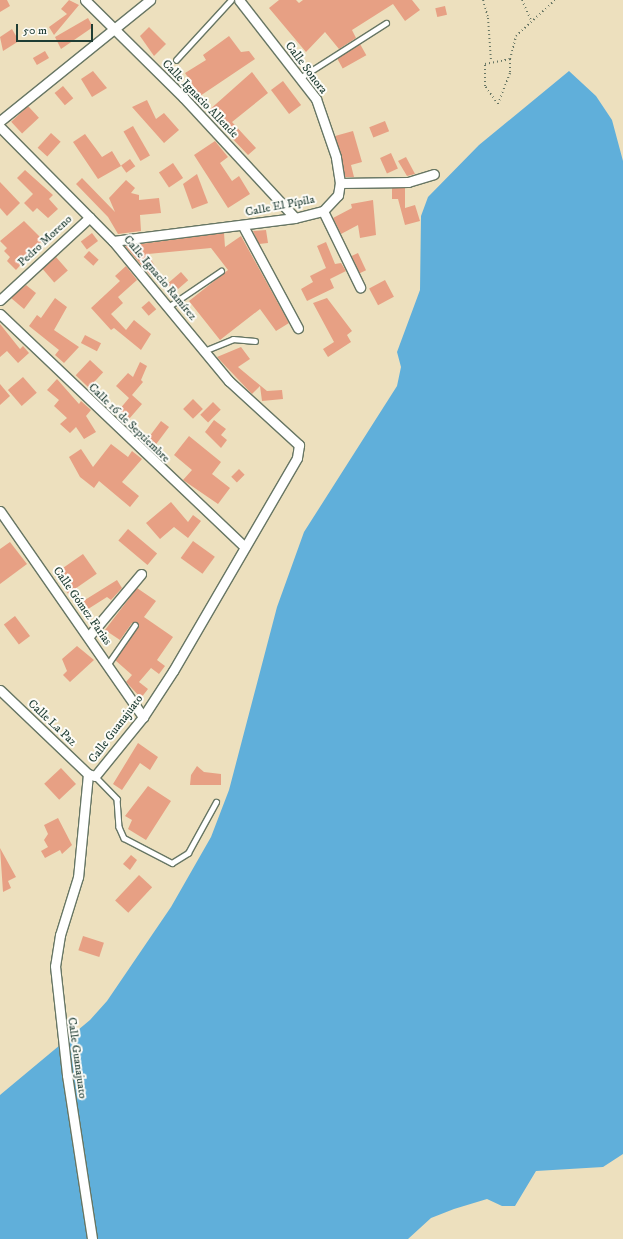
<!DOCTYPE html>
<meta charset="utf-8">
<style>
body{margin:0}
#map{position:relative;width:623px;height:1239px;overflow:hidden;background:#ede0be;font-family:"IM FELL DW Pica",serif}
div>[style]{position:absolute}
.water>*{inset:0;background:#60afda}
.building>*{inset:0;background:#e7a084;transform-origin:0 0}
.path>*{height:2px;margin-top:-1px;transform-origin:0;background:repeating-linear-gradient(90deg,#677664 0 1px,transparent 0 4px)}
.roads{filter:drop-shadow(1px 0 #677664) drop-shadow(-1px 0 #677664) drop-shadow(0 1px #677664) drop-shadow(0 -1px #677664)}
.lane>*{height:4.5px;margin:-2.25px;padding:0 2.25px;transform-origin:2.25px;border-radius:2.25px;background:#fff}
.street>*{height:9px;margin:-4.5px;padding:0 4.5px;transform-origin:4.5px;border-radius:4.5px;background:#fff}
span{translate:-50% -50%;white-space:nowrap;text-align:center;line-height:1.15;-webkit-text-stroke:4px #fdfcf7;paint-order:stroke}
.street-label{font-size:12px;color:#1f3d34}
.scale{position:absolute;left:16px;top:24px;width:77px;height:18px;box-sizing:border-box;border:2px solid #1f3d34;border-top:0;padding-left:5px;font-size:12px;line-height:14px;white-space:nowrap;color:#1f3d34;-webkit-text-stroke:3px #fdfcf7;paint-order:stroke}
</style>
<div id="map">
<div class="water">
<i style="clip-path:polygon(569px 71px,596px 96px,612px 120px,623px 161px,623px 1154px,603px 1167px,536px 1171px,515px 1206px,502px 1206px,487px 1199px,454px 1209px,431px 1218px,408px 1239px,0 1239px,0 1095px,90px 1020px,107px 1001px,171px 907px,211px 837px,229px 790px,277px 607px,304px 532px,397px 386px,401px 367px,397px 352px,420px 290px,421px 216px,428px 197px,479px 145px)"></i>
</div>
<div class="building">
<i style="clip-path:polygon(0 0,7px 0,10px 6px,0 12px)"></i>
<i style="clip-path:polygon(69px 0,79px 5px,54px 35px,49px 27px,67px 14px,61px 9px)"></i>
<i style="clip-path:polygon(279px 0,296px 0,299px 3px,303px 0,412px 0,420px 10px,405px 21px,393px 4px,352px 30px,356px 38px,339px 49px,325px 32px,306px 52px,269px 8px)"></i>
<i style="left:445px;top:6px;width:9px;height:10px;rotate:77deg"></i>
<i style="clip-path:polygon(88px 18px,93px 27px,61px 49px,55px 37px)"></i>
<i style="clip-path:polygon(149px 27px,166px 44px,154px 56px,140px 36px)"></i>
<i style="clip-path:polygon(12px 29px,19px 41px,3px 51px,0 37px)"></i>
<i style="clip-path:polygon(229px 36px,241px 52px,249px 51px,255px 59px,200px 96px,185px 73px,206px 60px,203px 55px)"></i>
<i style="left:360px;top:44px;width:13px;height:27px;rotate:61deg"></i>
<i style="left:45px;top:51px;width:8px;height:14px;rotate:60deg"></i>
<i style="clip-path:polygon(93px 71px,107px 88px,92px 97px,81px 79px)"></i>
<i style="clip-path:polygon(252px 72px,268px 93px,232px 122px,256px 148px,248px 155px,207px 112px)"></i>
<i style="left:283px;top:81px;width:30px;height:15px;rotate:53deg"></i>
<i style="left:63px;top:86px;width:16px;height:11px;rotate:50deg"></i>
<i style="clip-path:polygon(147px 100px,156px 119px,164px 113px,179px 130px,164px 143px,132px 107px)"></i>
<i style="left:28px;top:106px;width:16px;height:23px;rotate:47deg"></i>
<i style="left:385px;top:121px;width:11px;height:17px;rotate:68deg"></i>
<i style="left:133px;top:126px;width:34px;height:11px;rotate:60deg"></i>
<i style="clip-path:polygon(353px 131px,362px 162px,351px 165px,354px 177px,345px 177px,335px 136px)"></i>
<i style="left:51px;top:133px;width:13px;height:20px;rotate:42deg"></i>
<i style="clip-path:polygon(85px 134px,102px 157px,112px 151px,121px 166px,98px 179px,73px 142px)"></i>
<i style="clip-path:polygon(215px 141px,228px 157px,220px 163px,232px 181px,239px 176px,250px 194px,228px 208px,194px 155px)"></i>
<i style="left:391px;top:153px;width:17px;height:12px;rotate:66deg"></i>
<i style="clip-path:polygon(406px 157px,415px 174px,407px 176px,398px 161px)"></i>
<i style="left:130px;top:159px;width:9px;height:11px;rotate:54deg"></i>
<i style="left:173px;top:163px;width:18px;height:17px;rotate:56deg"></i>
<i style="clip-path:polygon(25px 170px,53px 195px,49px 199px,58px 209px,48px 218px,37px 208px,33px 212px,24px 203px,33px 194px,17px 178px)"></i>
<i style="clip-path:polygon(197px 174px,208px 203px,192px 209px,183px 184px)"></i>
<i style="clip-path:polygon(82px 178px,115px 212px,109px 198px,126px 180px,135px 188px,131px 193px,139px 195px,139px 200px,159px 198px,161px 213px,140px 215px,141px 231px,118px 234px,108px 217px,76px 184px)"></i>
<i style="clip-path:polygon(0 182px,20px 203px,7px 216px,0 208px)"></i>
<i style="clip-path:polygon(392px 188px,405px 188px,405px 208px,415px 205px,420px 221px,405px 225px,398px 199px,392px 199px)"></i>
<i style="clip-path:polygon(373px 200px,376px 235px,360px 238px,358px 225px,341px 234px,333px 218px,352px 208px,351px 204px)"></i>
<i style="clip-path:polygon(24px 221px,43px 240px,16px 270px,7px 261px,10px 257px,4px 251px,7px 248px,0 241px)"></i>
<i style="clip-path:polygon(266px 230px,268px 243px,259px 244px,253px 231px)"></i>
<i style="left:92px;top:233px;width:10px;height:14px;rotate:53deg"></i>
<i style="clip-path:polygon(224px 233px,225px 247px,241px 236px,289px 323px,276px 331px,260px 309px,220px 340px,189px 301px,228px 270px,211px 248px,148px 254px,157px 270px,150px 275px,125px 246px)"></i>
<i style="clip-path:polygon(326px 242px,335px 264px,341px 263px,346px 271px,330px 279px,334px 288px,307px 301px,301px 289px,313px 282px,310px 276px,326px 268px,317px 246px)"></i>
<i style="left:89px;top:251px;width:13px;height:8px;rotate:42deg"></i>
<i style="left:358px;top:253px;width:19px;height:7px;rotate:65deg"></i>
<i style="left:56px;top:257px;width:18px;height:18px;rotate:49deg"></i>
<i style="clip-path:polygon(126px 266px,137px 280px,118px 297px,123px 303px,111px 314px,126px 330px,134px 320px,151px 334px,141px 350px,114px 328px,111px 330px,91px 308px,120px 281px,115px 276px)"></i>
<i style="left:181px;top:272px;width:11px;height:18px;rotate:49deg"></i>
<i style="left:385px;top:280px;width:19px;height:18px;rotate:62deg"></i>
<i style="clip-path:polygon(26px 285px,36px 293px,24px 309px,11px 298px)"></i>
<i style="clip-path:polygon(55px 298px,67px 307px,54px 330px,79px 347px,64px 363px,55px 355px,59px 350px,29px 326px,37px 315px,41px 318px)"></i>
<i style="clip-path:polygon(327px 298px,352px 331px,347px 335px,351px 342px,328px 357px,323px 349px,334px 342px,313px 303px)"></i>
<i style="left:149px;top:301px;width:11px;height:10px;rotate:49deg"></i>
<i style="clip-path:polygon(0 324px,20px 349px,23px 346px,29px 353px,18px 363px,7px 351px,0 357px)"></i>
<i style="left:85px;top:335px;width:18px;height:9px;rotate:27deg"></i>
<i style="clip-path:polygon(241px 347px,250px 359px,238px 367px,267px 391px,282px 390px,283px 399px,262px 401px,260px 386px,252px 394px,217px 357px)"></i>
<i style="left:90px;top:360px;width:18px;height:21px;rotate:43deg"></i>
<i style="clip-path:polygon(140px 362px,147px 366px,141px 380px,143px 382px,132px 395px,142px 404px,129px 419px,119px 410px,129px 398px,116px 386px,128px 373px,133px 377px)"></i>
<i style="left:23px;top:377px;width:21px;height:20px;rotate:49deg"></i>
<i style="clip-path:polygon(57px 379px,79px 404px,81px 401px,91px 410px,86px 416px,96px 432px,84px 439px,76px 427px,70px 433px,60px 424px,67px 418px,54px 406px,59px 400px,47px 390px)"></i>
<i style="clip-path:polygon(0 384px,10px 396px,0 405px)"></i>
<i style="left:193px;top:399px;width:14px;height:14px;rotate:45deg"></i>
<i style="left:213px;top:402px;width:11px;height:18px;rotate:45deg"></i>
<i style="clip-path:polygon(214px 420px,226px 429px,221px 435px,227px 440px,221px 448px,205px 432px)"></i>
<i style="left:161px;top:421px;width:10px;height:24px;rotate:37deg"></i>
<i style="clip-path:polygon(189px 436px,221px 462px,212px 474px,230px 488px,218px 504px,183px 480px,192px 470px,174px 455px)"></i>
<i style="clip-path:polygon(111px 444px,128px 457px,132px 451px,142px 459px,122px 482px,139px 496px,130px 507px,99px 481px,94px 488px,80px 477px,69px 457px,81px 449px,93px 467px)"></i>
<i style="left:239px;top:469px;width:8px;height:11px;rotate:45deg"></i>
<i style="clip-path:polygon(171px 502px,188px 522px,193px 515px,201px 521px,188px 538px,174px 527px,160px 539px,146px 523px)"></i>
<i style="left:128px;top:529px;width:38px;height:15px;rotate:40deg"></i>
<i style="left:193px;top:541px;width:27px;height:21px;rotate:36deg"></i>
<i style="clip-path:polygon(10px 542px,27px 564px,0 584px,0 549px)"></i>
<i style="left:83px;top:554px;width:24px;height:35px;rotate:55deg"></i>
<i style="clip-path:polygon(117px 580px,122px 588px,111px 600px,107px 597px,85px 611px,80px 603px)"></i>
<i style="clip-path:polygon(137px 588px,156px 601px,144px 617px,173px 637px,157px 660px,165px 666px,159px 674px,151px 668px,139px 682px,148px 689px,141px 698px,126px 682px,132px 675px,115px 660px,138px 623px,132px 623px,120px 640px,105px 630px)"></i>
<i style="left:15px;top:616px;width:25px;height:14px;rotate:53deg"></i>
<i style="clip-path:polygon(77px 646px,94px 660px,70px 682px,63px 675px,67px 671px,62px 659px)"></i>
<i style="clip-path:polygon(138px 743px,158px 757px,150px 770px,140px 763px,122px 790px,113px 784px)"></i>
<i style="clip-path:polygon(197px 766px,204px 772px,221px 774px,221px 785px,190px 785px,191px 775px)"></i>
<i style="left:61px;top:768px;width:22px;height:23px;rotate:47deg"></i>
<i style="clip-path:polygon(148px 786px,171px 801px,146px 840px,128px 829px,132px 820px,125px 816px)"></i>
<i style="clip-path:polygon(58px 818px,72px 845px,62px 854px,60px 850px,45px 858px,41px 851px,48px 847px,44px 840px,48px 834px,44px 825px)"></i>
<i style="clip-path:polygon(0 848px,16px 877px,8px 881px,11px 888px,3px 892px)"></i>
<i style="clip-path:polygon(131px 855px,137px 860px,130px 870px,123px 864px)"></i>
<i style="left:139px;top:875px;width:18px;height:35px;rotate:43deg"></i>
<i style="left:83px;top:936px;width:22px;height:15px;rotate:18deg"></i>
</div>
<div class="path">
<i style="left:483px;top:0;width:19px;rotate:74deg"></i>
<i style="left:488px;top:18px;width:43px;rotate:86deg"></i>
<i style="left:522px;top:0;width:22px;rotate:66deg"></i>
<i style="left:498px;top:104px;width:22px;rotate:-126deg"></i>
<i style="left:485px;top:86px;width:22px;rotate:-90deg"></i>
<i style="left:485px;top:64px;width:25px;rotate:-11deg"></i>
<i style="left:510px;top:59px;width:24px;rotate:-75deg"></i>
<i style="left:516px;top:36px;width:53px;rotate:-42.7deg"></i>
<i style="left:498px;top:104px;width:34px;rotate:-69deg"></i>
<i style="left:510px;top:72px;width:13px;rotate:-90deg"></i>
</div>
<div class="roads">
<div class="lane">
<i style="left:176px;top:60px;width:81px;rotate:-47.5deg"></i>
<i style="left:300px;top:78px;width:102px;rotate:-32.6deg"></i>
<i style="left:168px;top:307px;width:64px;rotate:-34.2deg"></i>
<i style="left:204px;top:351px;width:31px;rotate:-22deg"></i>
<i style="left:233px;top:339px;width:22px;rotate:5deg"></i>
<i style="left:108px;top:664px;width:47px;rotate:-55.3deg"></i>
<i style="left:95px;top:776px;width:32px;rotate:46deg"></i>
<i style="left:117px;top:799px;width:28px;rotate:86deg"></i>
<i style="left:119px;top:827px;width:12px;rotate:66deg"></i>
<i style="left:124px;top:838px;width:54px;rotate:27.5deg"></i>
<i style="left:172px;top:863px;width:19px;rotate:-32deg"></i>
<i style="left:188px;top:853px;width:58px;rotate:-61.2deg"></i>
</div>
<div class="street">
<i style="left:85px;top:0;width:139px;rotate:44.7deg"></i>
<i style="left:184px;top:98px;width:163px;rotate:47.2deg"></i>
<i style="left:0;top:121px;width:193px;rotate:-38.9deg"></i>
<i style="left:0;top:127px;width:161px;rotate:45.3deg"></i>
<i style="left:113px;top:241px;width:182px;rotate:50.4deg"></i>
<i style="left:229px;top:381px;width:95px;rotate:42.4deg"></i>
<i style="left:299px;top:445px;width:13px;rotate:99deg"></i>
<i style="left:297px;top:458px;width:246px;rotate:120.2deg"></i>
<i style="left:173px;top:671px;width:55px;rotate:123.1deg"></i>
<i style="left:143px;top:717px;width:76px;rotate:129.1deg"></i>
<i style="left:95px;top:776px;width:7px;rotate:-164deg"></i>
<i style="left:88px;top:774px;width:103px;rotate:95.5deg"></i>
<i style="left:78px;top:877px;width:61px;rotate:107.2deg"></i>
<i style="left:60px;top:935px;width:31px;rotate:99deg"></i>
<i style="left:55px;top:966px;width:110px;rotate:83.7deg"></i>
<i style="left:67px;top:1075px;width:166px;rotate:81.3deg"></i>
<i style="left:340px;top:183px;width:68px;rotate:-0.8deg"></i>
<i style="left:408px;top:182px;width:27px;rotate:-17deg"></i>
<i style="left:323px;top:211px;width:85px;rotate:64deg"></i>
<i style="left:243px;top:226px;width:116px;rotate:61.7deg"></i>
<i style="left:113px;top:241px;width:183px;rotate:-7.2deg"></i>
<i style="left:295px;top:218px;width:29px;rotate:-14deg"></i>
<i style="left:323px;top:211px;width:22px;rotate:-47deg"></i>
<i style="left:338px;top:195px;width:12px;rotate:-81deg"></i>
<i style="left:340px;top:183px;width:26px;rotate:-99deg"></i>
<i style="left:336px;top:157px;width:61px;rotate:-109deg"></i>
<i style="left:316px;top:99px;width:125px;rotate:-127.9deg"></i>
<i style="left:0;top:300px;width:122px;rotate:-42.7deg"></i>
<i style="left:0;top:314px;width:338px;rotate:43.6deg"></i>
<i style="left:0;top:511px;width:251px;rotate:55.2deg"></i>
<i style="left:89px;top:636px;width:81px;rotate:-50deg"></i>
<i style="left:0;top:690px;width:122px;rotate:43.7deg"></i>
</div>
</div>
<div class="street-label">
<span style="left:306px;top:68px;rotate:53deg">Calle Sonora</span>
<span style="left:200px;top:99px;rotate:46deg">Calle Ignacio Allende</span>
<span style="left:280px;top:206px;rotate:-11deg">Calle El Pípila</span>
<span style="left:45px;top:241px;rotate:-43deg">Pedro Moreno</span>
<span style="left:160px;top:278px;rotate:50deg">Calle Ignacio Ramírez</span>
<span style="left:129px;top:423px;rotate:44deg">Calle 16 de Septiembre</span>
<span style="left:82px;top:606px;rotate:55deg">Calle Gómez Farias</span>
<span style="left:52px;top:723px;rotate:43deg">Calle La Paz</span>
<span style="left:116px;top:729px;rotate:-53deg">Calle Guanajuato</span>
<span style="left:77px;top:1058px;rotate:82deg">Calle Guanajuato</span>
</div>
<div class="scale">50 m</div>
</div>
